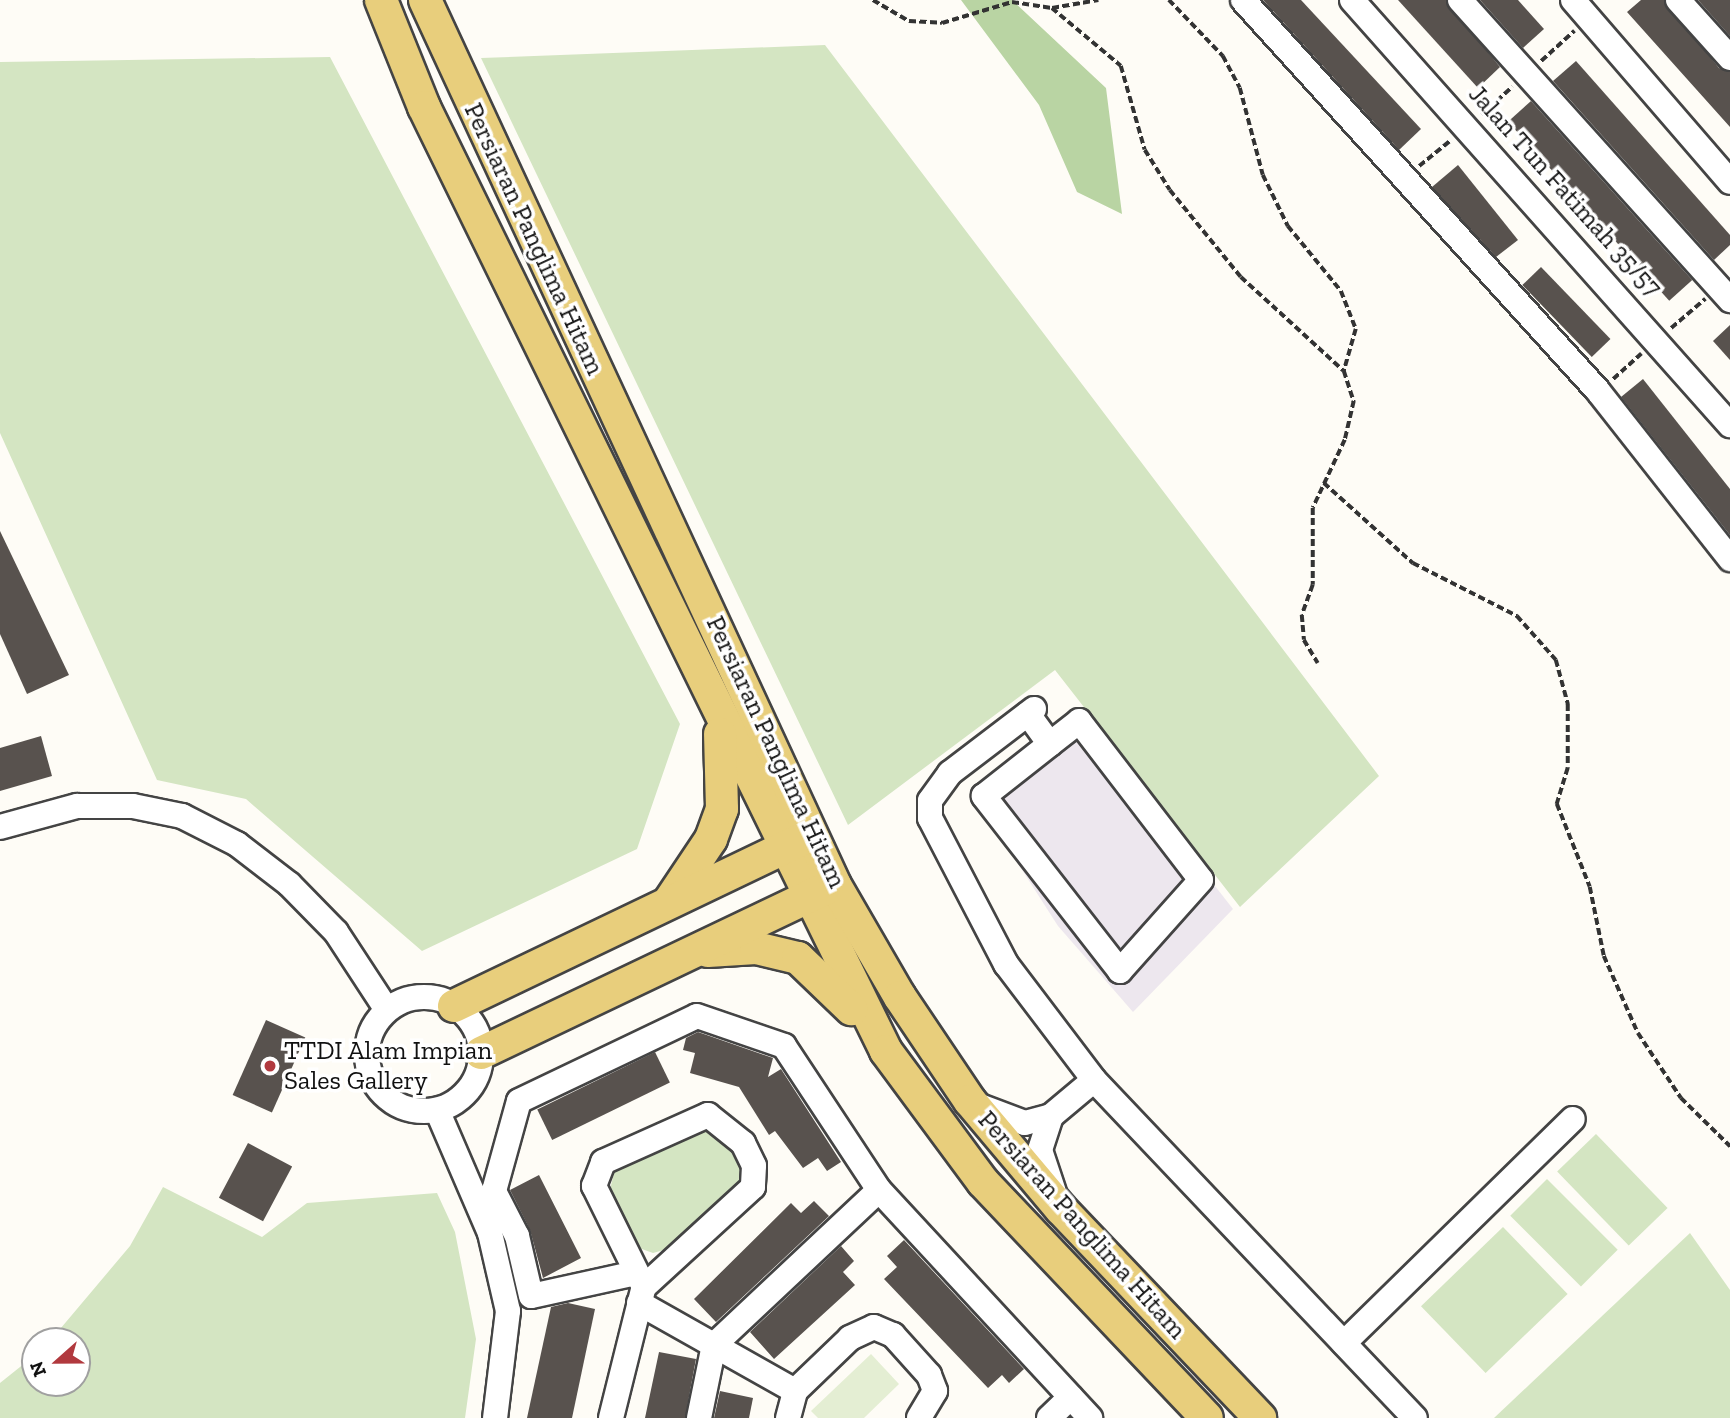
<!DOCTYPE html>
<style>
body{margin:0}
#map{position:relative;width:1730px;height:1418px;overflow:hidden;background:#fefcf6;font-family:"Zilla Slab",serif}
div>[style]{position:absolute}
.industrial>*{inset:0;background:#ede7ee}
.green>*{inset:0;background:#d4e5c2;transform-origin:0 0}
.forest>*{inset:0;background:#b9d4a3}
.pitch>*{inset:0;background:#e4eed3}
.building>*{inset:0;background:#58524e;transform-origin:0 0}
.path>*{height:3.5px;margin-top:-1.75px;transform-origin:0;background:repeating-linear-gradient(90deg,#333 0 7px,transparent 0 10.5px)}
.roads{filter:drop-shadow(2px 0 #444) drop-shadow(-2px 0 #444) drop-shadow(0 2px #444) drop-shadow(0 -2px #444)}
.minor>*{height:24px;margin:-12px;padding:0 12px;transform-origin:12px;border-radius:12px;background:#fff}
.minor>.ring{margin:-12px;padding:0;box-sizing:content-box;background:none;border:24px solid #fff;border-radius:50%}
.major>*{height:32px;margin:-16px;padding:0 16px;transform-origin:16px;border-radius:16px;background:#e8ce7c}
.dots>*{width:19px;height:19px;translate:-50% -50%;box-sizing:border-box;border:4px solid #fff;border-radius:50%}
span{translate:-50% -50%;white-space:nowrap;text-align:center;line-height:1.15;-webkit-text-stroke:7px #fff;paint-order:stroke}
.street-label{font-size:26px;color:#111}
.poi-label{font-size:26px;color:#111}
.left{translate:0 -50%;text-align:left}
.north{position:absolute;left:21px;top:1327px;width:70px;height:70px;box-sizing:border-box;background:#fff;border:2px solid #a0a0a0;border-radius:50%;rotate:249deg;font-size:19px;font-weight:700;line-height:28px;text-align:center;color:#111}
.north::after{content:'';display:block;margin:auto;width:24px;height:32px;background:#b1393e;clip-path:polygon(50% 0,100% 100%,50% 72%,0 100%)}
</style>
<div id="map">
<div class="industrial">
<i style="clip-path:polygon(1075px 707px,1233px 909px,1133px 1012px,1058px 926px,976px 798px)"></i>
</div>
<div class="green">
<i style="clip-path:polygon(825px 45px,1379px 776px,1240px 907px,1055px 670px,848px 825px,481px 58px)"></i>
<i style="clip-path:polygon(330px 57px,680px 724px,637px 849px,422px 951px,246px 799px,157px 780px,0 433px,0 62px)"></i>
<i style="clip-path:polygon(704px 1126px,736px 1150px,743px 1173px,739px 1183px,671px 1248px,653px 1253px,639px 1248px,610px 1189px,617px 1162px)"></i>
<i style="left:1596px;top:1134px;width:103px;height:54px;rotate:46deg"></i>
<i style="left:1547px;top:1179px;width:100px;height:52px;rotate:45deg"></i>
<i style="clip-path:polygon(163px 1187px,262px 1237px,307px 1203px,437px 1193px,455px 1232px,476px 1339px,465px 1418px,0 1418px,0 1383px,35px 1355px,35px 1383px,77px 1383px,77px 1341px,50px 1341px,130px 1246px)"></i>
<i style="left:1503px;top:1227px;width:93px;height:114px;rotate:46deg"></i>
<i style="clip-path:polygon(1690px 1233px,1730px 1290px,1730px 1418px,1494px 1418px)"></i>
</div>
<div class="forest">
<i style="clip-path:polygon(961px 0,1012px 0,1106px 88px,1122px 214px,1077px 192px,1039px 105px)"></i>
</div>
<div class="pitch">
<i style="clip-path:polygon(871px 1354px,899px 1384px,864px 1418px,818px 1418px,811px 1411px)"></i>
</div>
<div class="building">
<i style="clip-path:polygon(1263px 0,1301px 0,1421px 129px,1399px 150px)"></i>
<i style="clip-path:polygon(1398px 0,1446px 0,1500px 67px,1478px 88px)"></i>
<i style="clip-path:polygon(1480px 0,1518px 0,1544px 29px,1523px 48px)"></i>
<i style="clip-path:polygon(1641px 0,1664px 0,1719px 68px,1730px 72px,1730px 127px,1627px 12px)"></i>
<i style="clip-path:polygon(1698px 0,1730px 0,1730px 36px)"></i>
<i style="clip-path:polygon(1576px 61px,1730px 235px,1730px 245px,1714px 260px,1553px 81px)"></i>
<i style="left:1531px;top:101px;width:241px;height:31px;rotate:48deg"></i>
<i style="clip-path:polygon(1458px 165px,1518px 240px,1496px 257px,1432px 187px)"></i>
<i style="left:1541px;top:267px;width:100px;height:26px;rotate:46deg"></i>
<i style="clip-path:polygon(1730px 325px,1730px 360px,1713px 341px)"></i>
<i style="clip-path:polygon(1643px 379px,1730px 489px,1730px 535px,1621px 397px)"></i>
<i style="clip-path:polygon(0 531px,69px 675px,27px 694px,0 634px)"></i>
<i style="clip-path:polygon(41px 736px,52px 776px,0 791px,0 748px)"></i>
<i style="left:266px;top:1020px;width:43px;height:82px;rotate:24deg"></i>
<i style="clip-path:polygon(698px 1032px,773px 1058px,768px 1077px,781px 1069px,841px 1162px,827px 1171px,818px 1158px,803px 1168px,775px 1131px,769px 1135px,739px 1087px,690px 1073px,695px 1053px,683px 1050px,686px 1038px)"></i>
<i style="left:655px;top:1052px;width:34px;height:131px;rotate:64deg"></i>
<i style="left:248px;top:1143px;width:50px;height:62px;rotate:28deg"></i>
<i style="clip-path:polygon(539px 1175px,581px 1258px,543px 1278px,530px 1230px,510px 1190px)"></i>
<i style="clip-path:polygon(814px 1201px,829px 1216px,716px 1322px,694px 1299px,791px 1203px,801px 1213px)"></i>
<i style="clip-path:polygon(904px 1240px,1024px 1369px,1009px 1383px,1002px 1375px,988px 1388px,884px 1279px,897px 1267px,887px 1256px)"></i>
<i style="clip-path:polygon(841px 1246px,854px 1261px,843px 1272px,855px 1285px,774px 1359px,750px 1332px)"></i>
<i style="clip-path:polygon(568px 1303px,595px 1309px,572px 1418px,527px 1418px,551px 1307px)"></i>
<i style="clip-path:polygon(659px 1352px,696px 1359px,685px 1418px,645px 1418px)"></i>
<i style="clip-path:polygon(720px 1391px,753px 1398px,749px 1418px,714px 1418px)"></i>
</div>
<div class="path">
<i style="left:873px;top:0;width:42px;rotate:30.3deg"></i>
<i style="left:909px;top:21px;width:33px;rotate:3deg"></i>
<i style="left:942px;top:23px;width:73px;rotate:-16.7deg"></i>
<i style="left:1012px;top:2px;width:40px;rotate:8.5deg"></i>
<i style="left:1052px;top:8px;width:47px;rotate:-9.9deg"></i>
<i style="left:1169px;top:0;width:78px;rotate:46deg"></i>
<i style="left:1223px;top:56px;width:36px;rotate:62deg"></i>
<i style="left:1240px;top:88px;width:90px;rotate:75.2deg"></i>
<i style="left:1263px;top:175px;width:57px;rotate:63.9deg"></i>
<i style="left:1288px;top:226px;width:84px;rotate:50.8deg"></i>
<i style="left:1341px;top:291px;width:41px;rotate:68.5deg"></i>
<i style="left:1356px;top:329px;width:44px;rotate:105.9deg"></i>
<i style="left:1052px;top:8px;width:90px;rotate:40deg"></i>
<i style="left:1121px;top:66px;width:87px;rotate:74.1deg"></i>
<i style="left:1145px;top:150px;width:47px;rotate:58deg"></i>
<i style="left:1170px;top:190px;width:112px;rotate:50.8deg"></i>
<i style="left:1241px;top:277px;width:139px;rotate:42.4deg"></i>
<i style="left:1344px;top:371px;width:32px;rotate:72deg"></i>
<i style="left:1354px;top:401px;width:40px;rotate:103deg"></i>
<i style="left:1345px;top:440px;width:75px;rotate:115.2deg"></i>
<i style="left:1313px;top:508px;width:77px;rotate:90deg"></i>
<i style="left:1313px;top:585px;width:32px;rotate:110deg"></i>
<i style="left:1302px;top:615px;width:25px;rotate:85deg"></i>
<i style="left:1304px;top:640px;width:27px;rotate:59deg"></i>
<i style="left:1541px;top:61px;width:45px;rotate:-42.3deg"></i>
<i style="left:1481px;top:115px;width:42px;rotate:-42.1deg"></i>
<i style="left:1419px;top:166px;width:41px;rotate:-39.1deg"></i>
<i style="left:1671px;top:328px;width:45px;rotate:-40.5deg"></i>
<i style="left:1613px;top:379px;width:38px;rotate:-42deg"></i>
<i style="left:1324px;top:483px;width:120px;rotate:42deg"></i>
<i style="left:1413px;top:563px;width:117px;rotate:27deg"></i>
<i style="left:1517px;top:616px;width:59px;rotate:48.4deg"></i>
<i style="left:1556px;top:660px;width:46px;rotate:74.7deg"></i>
<i style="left:1568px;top:704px;width:64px;rotate:90deg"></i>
<i style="left:1568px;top:768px;width:38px;rotate:107deg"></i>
<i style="left:1557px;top:804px;width:89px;rotate:68.3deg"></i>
<i style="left:1590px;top:887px;width:70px;rotate:78.5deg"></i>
<i style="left:1604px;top:956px;width:84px;rotate:66.2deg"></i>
<i style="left:1638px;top:1033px;width:78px;rotate:56.5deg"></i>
<i style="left:1681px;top:1098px;width:69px;rotate:44.4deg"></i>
</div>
<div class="roads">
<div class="minor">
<i style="left:1243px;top:0;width:528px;rotate:47.76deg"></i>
<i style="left:1598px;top:391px;width:214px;rotate:51.8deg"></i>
<i style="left:1352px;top:0;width:569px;rotate:48.35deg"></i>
<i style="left:1460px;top:0;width:404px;rotate:48deg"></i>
<i style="left:1573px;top:0;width:240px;rotate:49.2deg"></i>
<i style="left:1678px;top:0;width:78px;rotate:48.1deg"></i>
<i style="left:1034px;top:709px;width:106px;rotate:142.7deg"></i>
<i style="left:950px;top:773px;width:34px;rotate:126deg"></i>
<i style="left:930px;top:801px;width:17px;rotate:90deg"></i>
<i style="left:930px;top:818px;width:165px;rotate:62.5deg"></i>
<i style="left:1006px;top:964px;width:146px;rotate:52.8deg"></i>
<i style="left:1094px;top:1080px;width:466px;rotate:46.5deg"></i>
<i style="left:1028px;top:714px;width:37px;rotate:54deg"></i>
<i style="left:1050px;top:744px;width:37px;rotate:-38deg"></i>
<i style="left:1079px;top:721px;width:200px;rotate:52.5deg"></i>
<i style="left:1201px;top:880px;width:122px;rotate:131.7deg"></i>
<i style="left:1120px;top:971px;width:222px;rotate:-127.9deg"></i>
<i style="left:984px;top:796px;width:84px;rotate:-38.2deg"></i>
<i style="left:0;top:827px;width:80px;rotate:-15.3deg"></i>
<i style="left:77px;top:806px;width:56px"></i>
<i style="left:133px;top:806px;width:50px;rotate:11.5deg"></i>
<i style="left:182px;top:816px;width:62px;rotate:27deg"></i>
<i style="left:237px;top:844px;width:66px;rotate:37.6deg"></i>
<i style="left:289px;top:884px;width:67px;rotate:45.6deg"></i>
<i style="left:336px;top:932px;width:93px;rotate:56.8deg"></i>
<i class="ring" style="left:367px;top:997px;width:90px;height:90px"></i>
<i style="left:977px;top:1105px;width:51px;rotate:20.6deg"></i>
<i style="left:1025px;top:1123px;width:27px;rotate:-15deg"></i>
<i style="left:1051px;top:1116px;width:56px;rotate:-39.9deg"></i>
<i style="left:437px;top:1110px;width:134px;rotate:66.7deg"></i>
<i style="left:490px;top:1233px;width:80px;rotate:77deg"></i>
<i style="left:508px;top:1311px;width:108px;rotate:96.9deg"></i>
<i style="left:708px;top:1115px;width:45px;rotate:38.7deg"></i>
<i style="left:743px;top:1143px;width:25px;rotate:64deg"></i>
<i style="left:754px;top:1166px;width:21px;rotate:93deg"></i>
<i style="left:753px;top:1187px;width:148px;rotate:137.5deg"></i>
<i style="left:644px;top:1287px;width:113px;rotate:-116.3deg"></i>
<i style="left:594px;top:1186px;width:26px;rotate:-69deg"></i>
<i style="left:603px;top:1162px;width:115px;rotate:-24.1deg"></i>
<i style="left:1051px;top:1116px;width:36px;rotate:108deg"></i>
<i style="left:1040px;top:1150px;width:44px;rotate:71.6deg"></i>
<i style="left:636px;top:1273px;width:107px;rotate:167.6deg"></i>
<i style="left:531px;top:1296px;width:62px;rotate:-103.1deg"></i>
<i style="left:517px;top:1236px;width:51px;rotate:-117.1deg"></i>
<i style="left:494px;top:1191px;width:93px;rotate:-74.5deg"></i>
<i style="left:519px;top:1101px;width:197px;rotate:-25.5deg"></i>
<i style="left:697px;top:1016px;width:92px;rotate:19deg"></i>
<i style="left:784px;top:1046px;width:173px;rotate:56.6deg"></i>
<i style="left:879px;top:1190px;width:311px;rotate:47.2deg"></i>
<i style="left:639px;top:1303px;width:179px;rotate:29.4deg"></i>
<i style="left:1344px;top:1343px;width:320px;rotate:-44.4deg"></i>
<i style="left:611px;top:1418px;width:132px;rotate:-76deg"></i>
<i style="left:699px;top:1418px;width:75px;rotate:-78.4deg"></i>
<i style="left:714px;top:1345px;width:226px;rotate:-43.2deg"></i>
<i style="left:788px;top:1418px;width:28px;rotate:-75deg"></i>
<i style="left:795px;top:1391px;width:76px;rotate:-43.9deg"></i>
<i style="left:850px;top:1338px;width:26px;rotate:-25deg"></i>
<i style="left:874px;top:1327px;width:21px;rotate:23deg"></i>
<i style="left:893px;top:1335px;width:54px;rotate:48deg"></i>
<i style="left:929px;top:1375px;width:17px;rotate:69deg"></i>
<i style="left:935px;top:1391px;width:31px;rotate:121deg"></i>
<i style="left:1049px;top:1418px;width:30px;rotate:-44deg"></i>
</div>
<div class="major">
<i style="left:381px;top:0;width:115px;rotate:68.1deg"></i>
<i style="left:424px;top:107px;width:1051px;rotate:63.92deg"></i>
<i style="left:886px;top:1051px;width:163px;rotate:53.5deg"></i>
<i style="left:983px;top:1182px;width:325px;rotate:46.5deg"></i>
<i style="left:425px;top:0;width:975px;rotate:65.14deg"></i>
<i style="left:835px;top:885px;width:129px;rotate:59.9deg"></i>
<i style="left:900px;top:997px;width:125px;rotate:56.1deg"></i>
<i style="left:970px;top:1101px;width:141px;rotate:49.9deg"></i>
<i style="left:1061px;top:1209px;width:289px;rotate:46.4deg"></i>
<i style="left:671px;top:899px;width:72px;rotate:-56.3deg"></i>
<i style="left:711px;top:839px;width:32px;rotate:-70deg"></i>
<i style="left:722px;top:809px;width:75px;rotate:-91.5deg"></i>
<i style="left:708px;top:951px;width:48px;rotate:-3.6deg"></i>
<i style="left:756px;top:948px;width:43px;rotate:13.4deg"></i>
<i style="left:798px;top:958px;width:74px;rotate:43.9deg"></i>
<i style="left:454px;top:1006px;width:386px;rotate:-25.6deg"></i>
<i style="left:481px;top:1053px;width:383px;rotate:-25.5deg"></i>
</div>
</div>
<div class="dots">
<i style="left:270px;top:1066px;background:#b1393e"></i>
</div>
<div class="street-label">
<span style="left:1565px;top:191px;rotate:48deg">Jalan Tun Fatimah 35/57</span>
<span style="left:534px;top:239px;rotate:65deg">Persiaran Panglima Hitam</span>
<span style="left:776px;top:752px;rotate:65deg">Persiaran Panglima Hitam</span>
<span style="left:1082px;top:1225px;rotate:48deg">Persiaran Panglima Hitam</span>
</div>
<div class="poi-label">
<span class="left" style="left:284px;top:1066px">TTDI Alam Impian<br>Sales Gallery</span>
</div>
<div class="north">N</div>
</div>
